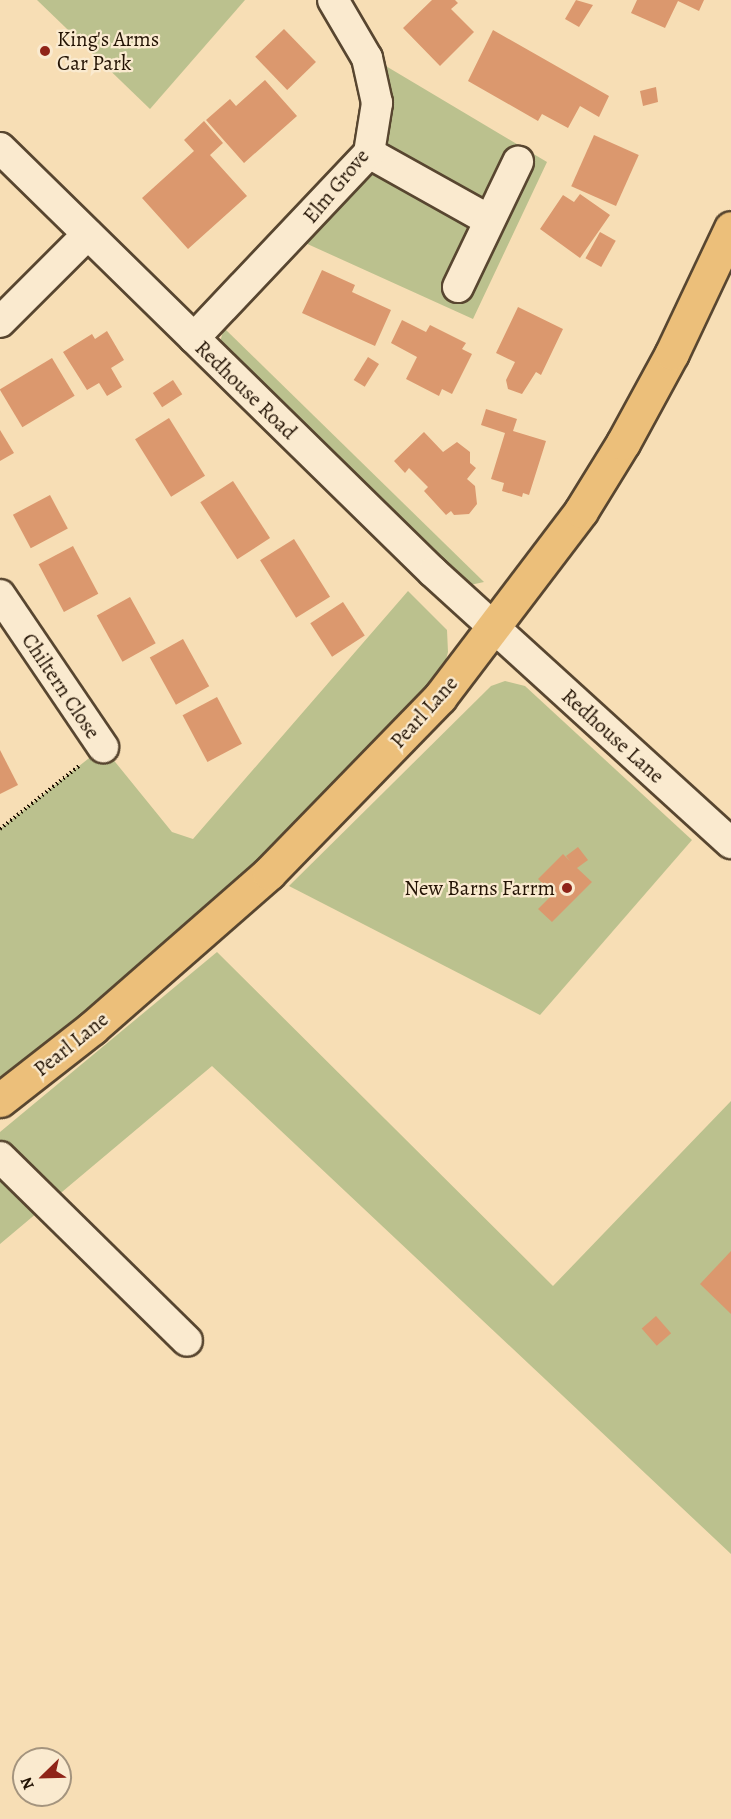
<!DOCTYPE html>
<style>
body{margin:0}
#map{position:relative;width:731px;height:1819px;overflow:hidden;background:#f7deb5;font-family:Alegreya,serif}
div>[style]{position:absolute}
.green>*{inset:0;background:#bbc18e}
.building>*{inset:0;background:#db986e;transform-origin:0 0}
.path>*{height:4px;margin-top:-2px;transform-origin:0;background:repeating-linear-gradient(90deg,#231304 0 1.5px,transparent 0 4.5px)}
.roads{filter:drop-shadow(2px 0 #584630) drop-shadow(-2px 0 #584630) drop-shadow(0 2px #584630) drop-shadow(0 -2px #584630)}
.minor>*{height:30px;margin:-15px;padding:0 15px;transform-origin:15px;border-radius:15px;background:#faeacf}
.major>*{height:33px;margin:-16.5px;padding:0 16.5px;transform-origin:16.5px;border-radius:16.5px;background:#ecbf7a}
.dots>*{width:16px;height:16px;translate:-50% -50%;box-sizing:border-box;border:3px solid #faeacf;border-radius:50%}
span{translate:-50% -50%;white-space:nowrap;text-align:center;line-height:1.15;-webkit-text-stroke:4.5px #faeacf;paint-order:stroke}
.poi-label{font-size:21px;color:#231304}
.left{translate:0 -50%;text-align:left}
.right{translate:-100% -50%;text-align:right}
.street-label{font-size:21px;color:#231304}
.north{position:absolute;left:12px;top:1747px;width:60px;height:60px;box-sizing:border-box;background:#faeacf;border:2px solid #a4947e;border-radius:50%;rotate:247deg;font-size:16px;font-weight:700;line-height:24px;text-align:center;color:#231304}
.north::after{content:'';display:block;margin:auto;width:21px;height:27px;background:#8f2418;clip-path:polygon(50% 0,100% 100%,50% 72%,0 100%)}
</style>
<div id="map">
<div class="green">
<i style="clip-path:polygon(37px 0,245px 0,150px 109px)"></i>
<i style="clip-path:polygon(364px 53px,547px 162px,473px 319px,292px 237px,369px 153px)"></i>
<i style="clip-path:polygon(224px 328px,484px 582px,470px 585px,446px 564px,220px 342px)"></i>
<i style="clip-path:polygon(408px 591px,447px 630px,448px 652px,443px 671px,255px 869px,123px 986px,0 1077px,0 829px,103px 747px,172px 832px,193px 839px)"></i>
<i style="clip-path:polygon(505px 681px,525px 686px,692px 840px,540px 1015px,289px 886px,491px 686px)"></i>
<i style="clip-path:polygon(217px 952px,553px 1286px,731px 1101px,731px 1554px,212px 1066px,0 1244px,0 1132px)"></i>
</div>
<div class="building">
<i style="clip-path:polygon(432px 0,455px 0,458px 3px,451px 9px,474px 32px,440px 66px,403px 28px)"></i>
<i style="clip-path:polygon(576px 0,593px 5px,579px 27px,565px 19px)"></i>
<i style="clip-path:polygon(637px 0,704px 0,699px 11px,678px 1px,665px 28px,631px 13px)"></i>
<i style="left:284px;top:29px;width:46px;height:40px;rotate:46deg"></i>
<i style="clip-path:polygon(493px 30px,609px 96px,599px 117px,580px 106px,568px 128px,542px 114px,538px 121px,468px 81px)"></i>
<i style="clip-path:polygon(265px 80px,297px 116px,244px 163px,206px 120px,230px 99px,236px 106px)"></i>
<i style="clip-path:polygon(656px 87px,658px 102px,643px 106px,640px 91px)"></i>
<i style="clip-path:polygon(204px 121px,223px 143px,210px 155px,247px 196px,188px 249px,142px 198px,194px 151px,184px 140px)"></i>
<i style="left:594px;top:135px;width:49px;height:56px;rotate:24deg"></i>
<i style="clip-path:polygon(580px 194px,610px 215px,580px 258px,540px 229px,563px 195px,574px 202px)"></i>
<i style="left:600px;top:232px;width:18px;height:30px;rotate:29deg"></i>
<i style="clip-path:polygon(322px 270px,355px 285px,352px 292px,391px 310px,375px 346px,302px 313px)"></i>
<i style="clip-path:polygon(518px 307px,563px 329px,541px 375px,536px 372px,522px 394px,508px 389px,506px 380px,515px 362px,496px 353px)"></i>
<i style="clip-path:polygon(402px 320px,426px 332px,430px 325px,466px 343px,462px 349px,472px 354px,452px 394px,442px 389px,439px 396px,406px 379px,417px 357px,391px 343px)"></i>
<i style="clip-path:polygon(107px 331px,124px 360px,111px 368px,122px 387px,107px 396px,99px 383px,87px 390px,63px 352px,92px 334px,95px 339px)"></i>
<i style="left:368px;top:357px;width:13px;height:27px;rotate:32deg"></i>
<i style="left:52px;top:358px;width:44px;height:61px;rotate:59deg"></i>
<i style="left:173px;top:380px;width:17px;height:24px;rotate:57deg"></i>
<i style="clip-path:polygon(486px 409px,517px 419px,513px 431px,546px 441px,529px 495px,523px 493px,522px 497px,502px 491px,504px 483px,491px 479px,505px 433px,481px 425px)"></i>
<i style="left:169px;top:418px;width:68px;height:40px;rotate:58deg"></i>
<i style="clip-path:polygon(0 430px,14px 453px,0 461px)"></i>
<i style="clip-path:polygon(424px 432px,443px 452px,457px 442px,470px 452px,470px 463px,476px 468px,467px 479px,475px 486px,477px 504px,469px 514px,454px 515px,451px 511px,446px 515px,424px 491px,428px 487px,409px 468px,405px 473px,394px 461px)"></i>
<i style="left:233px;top:481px;width:68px;height:39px;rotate:57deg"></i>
<i style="left:50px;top:495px;width:38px;height:42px;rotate:62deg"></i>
<i style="left:294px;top:539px;width:68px;height:40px;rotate:58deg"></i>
<i style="left:73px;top:546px;width:54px;height:39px;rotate:62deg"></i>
<i style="left:130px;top:597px;width:53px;height:38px;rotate:61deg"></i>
<i style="left:343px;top:602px;width:40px;height:39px;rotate:57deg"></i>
<i style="left:183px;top:639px;width:54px;height:38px;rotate:61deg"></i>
<i style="left:217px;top:697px;width:53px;height:39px;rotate:62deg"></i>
<i style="clip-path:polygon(0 750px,18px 785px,0 794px)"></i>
<i style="clip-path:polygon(578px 847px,588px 860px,577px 868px,592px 882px,552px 922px,538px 909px,553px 894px,538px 879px,563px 854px,570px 861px,566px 856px)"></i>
<i style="clip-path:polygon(731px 1251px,731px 1314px,700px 1284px)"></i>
<i style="left:656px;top:1316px;width:23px;height:19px;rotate:49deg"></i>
</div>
<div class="path">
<i style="left:0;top:829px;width:101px;rotate:-38.6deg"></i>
</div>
<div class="roads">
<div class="minor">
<i style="left:0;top:148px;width:606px;rotate:44.4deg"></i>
<i style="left:433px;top:572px;width:403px;rotate:42.3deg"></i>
<i style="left:369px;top:153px;width:137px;rotate:29.2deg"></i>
<i style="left:458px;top:287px;width:139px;rotate:-64.4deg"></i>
<i style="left:0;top:322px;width:124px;rotate:-45deg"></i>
<i style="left:194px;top:338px;width:255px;rotate:-46.6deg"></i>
<i style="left:369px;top:153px;width:51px;rotate:-80.9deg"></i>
<i style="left:377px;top:103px;width:46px;rotate:-102.5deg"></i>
<i style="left:367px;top:58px;width:67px;rotate:-120.4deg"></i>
<i style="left:0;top:595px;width:184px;rotate:55.9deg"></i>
<i style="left:0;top:1157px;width:262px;rotate:44.5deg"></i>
</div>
<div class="major">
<i style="left:0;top:1100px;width:117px;rotate:-38deg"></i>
<i style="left:92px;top:1028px;width:235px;rotate:-41.2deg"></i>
<i style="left:269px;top:873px;width:245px;rotate:-45.8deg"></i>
<i style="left:440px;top:697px;width:233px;rotate:-52.8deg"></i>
<i style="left:581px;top:511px;width:80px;rotate:-58.3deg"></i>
<i style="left:623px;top:443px;width:102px;rotate:-61.4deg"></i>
<i style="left:672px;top:353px;width:138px;rotate:-64.7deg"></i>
</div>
</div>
<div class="dots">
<i style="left:45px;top:51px;background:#8f2418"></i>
<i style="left:567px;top:888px;background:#8f2418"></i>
</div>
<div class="poi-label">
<span class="left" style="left:57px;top:51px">King's Arms<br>Car Park</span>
<span class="right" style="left:555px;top:888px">New Barns Farrm</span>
</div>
<div class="street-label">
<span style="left:336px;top:186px;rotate:-50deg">Elm Grove</span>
<span style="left:246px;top:390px;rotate:44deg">Redhouse Road</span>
<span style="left:61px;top:686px;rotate:56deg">Chiltern Close</span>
<span style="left:424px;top:712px;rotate:-48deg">Pearl Lane</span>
<span style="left:613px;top:736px;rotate:42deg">Redhouse Lane</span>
<span style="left:71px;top:1044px;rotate:-39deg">Pearl Lane</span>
</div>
<div class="north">N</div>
</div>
